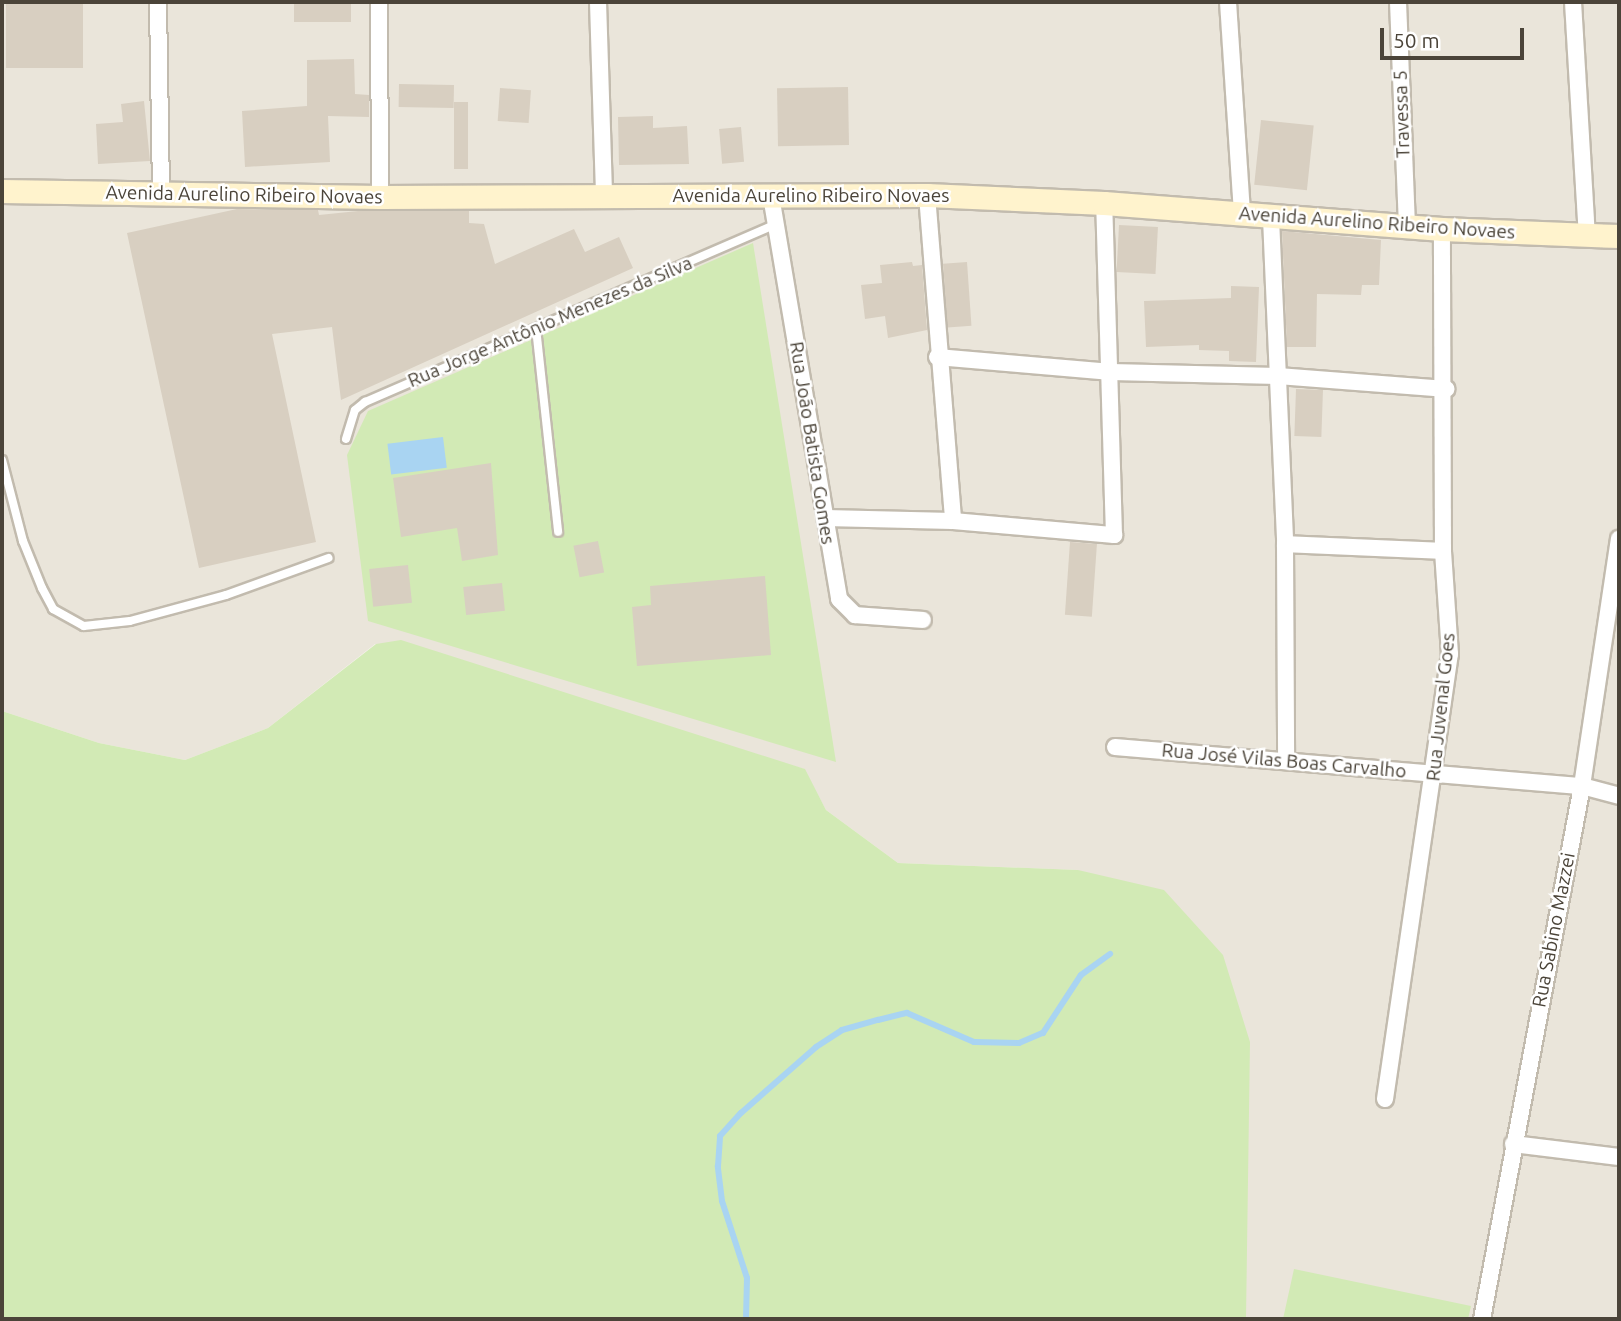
<!DOCTYPE html>
<meta charset="utf-8">
<style>
body{margin:0}
#map{position:relative;width:1621px;height:1321px;overflow:hidden;background:#f6f3ec;font-family:Ubuntu,sans-serif}
div>[style]{position:absolute}
.residential>*{inset:0;background:#eae5da}
.green>*{inset:0;background:#d2eab5}
.water>*{inset:0;background:#a9d4f2;transform-origin:0 0}
.stream>*{height:6px;margin:-3px;padding:0 3px;transform-origin:3px;border-radius:3px;background:#a9d4f2}
.building>*{inset:0;background:#d8cfc1;transform-origin:0 0}
.roads{filter:drop-shadow(2px 0 #c2bbae) drop-shadow(-2px 0 #c2bbae) drop-shadow(0 2px #c2bbae) drop-shadow(0 -2px #c2bbae)}
.lane>*{height:8px;margin:-4px;padding:0 4px;transform-origin:4px;border-radius:4px;background:#fff}
.street>*{height:16px;margin:-8px;padding:0 8px;transform-origin:8px;border-radius:8px;background:#fff}
.secondary>*{height:23px;margin:-11.5px;padding:0 11.5px;transform-origin:11.5px;border-radius:11.5px;background:#fff3cd}
span{translate:-50% -50%;white-space:nowrap;text-align:center;line-height:1.15;-webkit-text-stroke:5px #fff;paint-order:stroke}
.street-label{font-size:19px;color:#4b4439}
.frame{position:absolute;inset:0;border:4px solid #4b4439;pointer-events:none}
.scale{position:absolute;left:1380px;top:28px;width:144px;height:32px;box-sizing:border-box;border:4px solid #4b4439;border-top:0;padding-left:9px;font-size:21px;line-height:24px;white-space:nowrap;color:#4b4439;-webkit-text-stroke:5px #fff;paint-order:stroke}
</style>
<div id="map">
<div class="residential">
<i style="clip-path:polygon(2px 2px,1619px 2px,1619px 1319px,1246px 1319px,1245px 1224px,1078px 870px,898px 863px,826px 810px,804px 769px,375px 644px,268px 728px,185px 760px,99px 743px,2px 711px)"></i>
</div>
<div class="green">
<i style="clip-path:polygon(753px 243px,836px 762px,368px 621px,347px 455px,368px 411px)"></i>
<i style="clip-path:polygon(401px 640px,805px 769px,826px 810px,898px 863px,1078px 870px,1164px 890px,1223px 955px,1250px 1042px,1246px 1319px,2px 1319px,2px 711px,99px 743px,185px 760px,268px 728px,376px 644px)"></i>
<i style="clip-path:polygon(1294px 1269px,1471px 1306px,1468px 1319px,1283px 1319px)"></i>
</div>
<div class="water">
<i style="left:443px;top:437px;width:31px;height:56px;rotate:83deg"></i>
</div>
<div class="stream">
<i style="left:746px;top:1319px;width:41px;rotate:-88.6deg"></i>
<i style="left:747px;top:1278px;width:81px;rotate:-108deg"></i>
<i style="left:722px;top:1201px;width:35px;rotate:-97deg"></i>
<i style="left:718px;top:1166px;width:30px;rotate:-86deg"></i>
<i style="left:720px;top:1136px;width:31px;rotate:-48deg"></i>
<i style="left:741px;top:1113px;width:100px;rotate:-41.3deg"></i>
<i style="left:816px;top:1047px;width:31px;rotate:-33deg"></i>
<i style="left:842px;top:1030px;width:37px;rotate:-16deg"></i>
<i style="left:878px;top:1020px;width:30px;rotate:-14deg"></i>
<i style="left:907px;top:1013px;width:73px;rotate:23.4deg"></i>
<i style="left:974px;top:1042px;width:45px;rotate:1.3deg"></i>
<i style="left:1019px;top:1043px;width:26px;rotate:-23deg"></i>
<i style="left:1043px;top:1033px;width:69px;rotate:-56.8deg"></i>
<i style="left:1081px;top:975px;width:36px;rotate:-36deg"></i>
</div>
<div class="building">
<i style="left:6px;top:2px;width:77px;height:66px"></i>
<i style="left:294px;top:2px;width:57px;height:20px"></i>
<i style="clip-path:polygon(354px 59px,355px 94px,369px 95px,369px 117px,328px 116px,330px 162px,245px 167px,242px 111px,307px 106px,307px 60px)"></i>
<i style="left:399px;top:84px;width:55px;height:23px;rotate:1deg"></i>
<i style="left:848px;top:87px;width:58px;height:71px;rotate:89deg"></i>
<i style="left:500px;top:88px;width:31px;height:33px;rotate:4deg"></i>
<i style="clip-path:polygon(144px 101px,150px 161px,98px 164px,96px 124px,123px 122px,121px 104px)"></i>
<i style="left:454px;top:102px;width:14px;height:67px"></i>
<i style="clip-path:polygon(653px 116px,653px 128px,687px 126px,689px 164px,619px 165px,618px 117px)"></i>
<i style="left:1261px;top:120px;width:53px;height:65px;rotate:6deg"></i>
<i style="left:741px;top:127px;width:35px;height:22px;rotate:85deg"></i>
<i style="clip-path:polygon(237px 209px,318px 210px,319px 215px,358px 211px,469px 211px,469px 223px,484px 224px,495px 264px,574px 229px,585px 252px,619px 237px,633px 268px,341px 400px,332px 327px,272px 334px,316px 542px,199px 568px,127px 233px)"></i>
<i style="left:1119px;top:225px;width:39px;height:47px;rotate:3deg"></i>
<i style="clip-path:polygon(1282px 231px,1381px 240px,1379px 285px,1362px 285px,1361px 295px,1317px 294px,1316px 347px,1287px 347px)"></i>
<i style="clip-path:polygon(912px 262px,913px 266px,922px 265px,927px 330px,888px 338px,885px 316px,865px 319px,861px 285px,882px 283px,880px 265px)"></i>
<i style="left:967px;top:262px;width:64px;height:24px;rotate:86deg"></i>
<i style="clip-path:polygon(1231px 286px,1259px 287px,1256px 362px,1229px 361px,1229px 351px,1199px 350px,1199px 345px,1146px 347px,1144px 301px,1231px 298px)"></i>
<i style="left:1296px;top:389px;width:27px;height:47px;rotate:2deg"></i>
<i style="clip-path:polygon(491px 463px,498px 555px,462px 561px,457px 528px,401px 537px,393px 478px)"></i>
<i style="left:598px;top:541px;width:32px;height:25px;rotate:79deg"></i>
<i style="left:1070px;top:542px;width:27px;height:73px;rotate:4deg"></i>
<i style="left:408px;top:565px;width:38px;height:39px;rotate:84deg"></i>
<i style="clip-path:polygon(765px 576px,771px 655px,637px 666px,632px 607px,651px 605px,650px 586px)"></i>
<i style="left:502px;top:583px;width:28px;height:39px;rotate:84deg"></i>
</div>
<div class="roads">
<div class="lane">
<i style="left:536px;top:328px;width:205px;rotate:83.8deg"></i>
<i style="left:346px;top:439px;width:30px;rotate:-73deg"></i>
<i style="left:355px;top:410px;width:13px;rotate:-39deg"></i>
<i style="left:365px;top:402px;width:447px;rotate:-23.4deg"></i>
<i style="left:2px;top:460px;width:84px;rotate:75.5deg"></i>
<i style="left:23px;top:541px;width:51px;rotate:68deg"></i>
<i style="left:42px;top:588px;width:24px;rotate:62deg"></i>
<i style="left:53px;top:609px;width:35px;rotate:29deg"></i>
<i style="left:84px;top:626px;width:46px;rotate:-6.2deg"></i>
<i style="left:130px;top:621px;width:99px;rotate:-15.2deg"></i>
<i style="left:226px;top:595px;width:109px;rotate:-19.9deg"></i>
</div>
<div class="street">
<i style="left:158px;top:2px;width:192px;rotate:89.1deg"></i>
<i style="left:379px;top:2px;width:195px;rotate:89.7deg"></i>
<i style="left:598px;top:2px;width:194px;rotate:88.2deg"></i>
<i style="left:1228px;top:2px;width:213px;rotate:86.2deg"></i>
<i style="left:1398px;top:2px;width:223px;rotate:87.7deg"></i>
<i style="left:1573px;top:2px;width:233px;rotate:86.6deg"></i>
<i style="left:927px;top:195px;width:327px;rotate:85.4deg"></i>
<i style="left:771px;top:196px;width:409px;rotate:80.4deg"></i>
<i style="left:839px;top:599px;width:23px;rotate:45deg"></i>
<i style="left:855px;top:615px;width:68px;rotate:4.2deg"></i>
<i style="left:1271px;top:218px;width:326px;rotate:87.5deg"></i>
<i style="left:1285px;top:544px;width:216px;rotate:89.7deg"></i>
<i style="left:937px;top:357px;width:175px;rotate:4.9deg"></i>
<i style="left:1111px;top:372px;width:167px;rotate:1.4deg"></i>
<i style="left:1278px;top:376px;width:169px;rotate:4.4deg"></i>
<i style="left:825px;top:518px;width:128px;rotate:1.3deg"></i>
<i style="left:953px;top:521px;width:162px;rotate:5deg"></i>
<i style="left:1114px;top:535px;width:332px;rotate:-91.7deg"></i>
<i style="left:1285px;top:544px;width:158px;rotate:2.5deg"></i>
<i style="left:1115px;top:747px;width:469px;rotate:4.8deg"></i>
<i style="left:1582px;top:786px;width:38px;rotate:15deg"></i>
<i style="left:1385px;top:1099px;width:450px;rotate:-81.7deg"></i>
<i style="left:1450px;top:654px;width:103px;rotate:-93.9deg"></i>
<i style="left:1443px;top:551px;width:322px;rotate:-90.2deg"></i>
<i style="left:1513px;top:1144px;width:107px;rotate:7deg"></i>
<i style="left:1482px;top:1319px;width:542px;rotate:-79.37deg"></i>
<i style="left:1582px;top:786px;width:250px;rotate:-81.5deg"></i>
</div>
<div class="secondary">
<i style="left:2px;top:191px;width:378px;rotate:0.9deg"></i>
<i style="left:380px;top:197px;width:547px;rotate:-0.21deg"></i>
<i style="left:927px;top:195px;width:177px;rotate:2.6deg"></i>
<i style="left:1104px;top:203px;width:339px;rotate:4.4deg"></i>
<i style="left:1442px;top:229px;width:177px;rotate:2.3deg"></i>
</div>
</div>
<div class="street-label">
<span style="left:1402px;top:114px;rotate:-92deg">Travessa 5</span>
<span style="left:244px;top:195px;rotate:1deg">Avenida Aurelino Ribeiro Novaes</span>
<span style="left:811px;top:196px">Avenida Aurelino Ribeiro Novaes</span>
<span style="left:1377px;top:223px;rotate:4deg">Avenida Aurelino Ribeiro Novaes</span>
<span style="left:550px;top:322px;rotate:-23deg">Rua Jorge Antônio Menezes da Silva</span>
<span style="left:812px;top:443px;rotate:81deg">Rua João Batista Gomes</span>
<span style="left:1441px;top:707px;rotate:-84deg">Rua Juvenal Goes</span>
<span style="left:1284px;top:761px;rotate:5deg">Rua José Vilas Boas Carvalho</span>
<span style="left:1554px;top:930px;rotate:-79deg">Rua Sabino Mazzei</span>
</div>
<div class="frame"></div>
<div class="scale">50 m</div>
</div>
